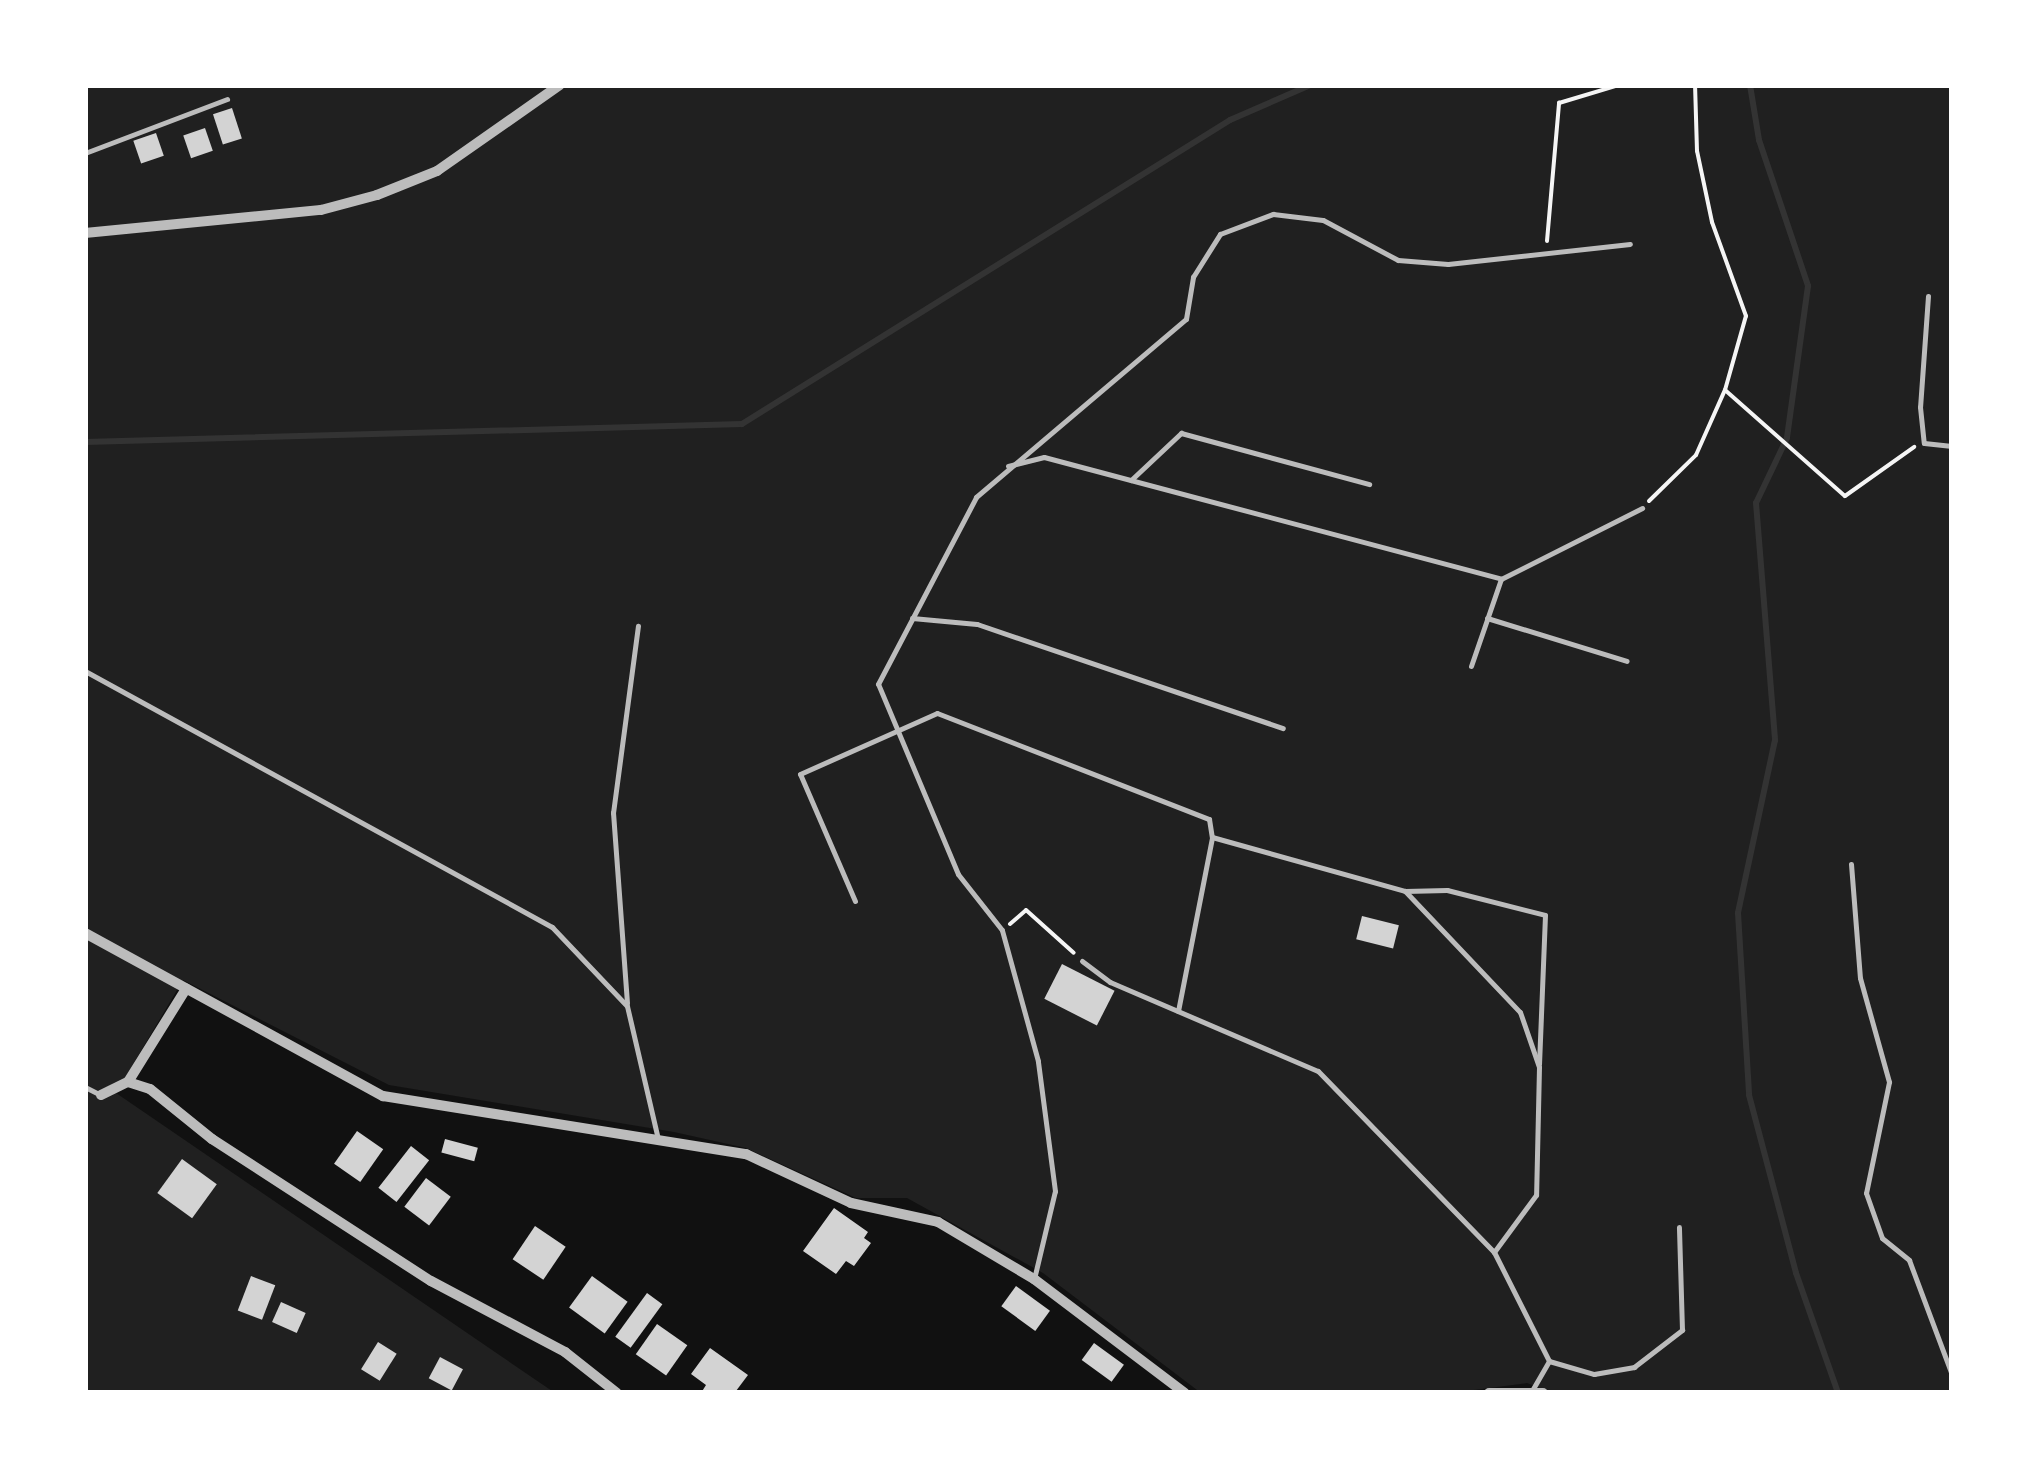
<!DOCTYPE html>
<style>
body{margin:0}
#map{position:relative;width:2037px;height:1478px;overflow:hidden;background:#111;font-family:"Nunito Sans",sans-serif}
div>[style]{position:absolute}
.green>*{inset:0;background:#202020}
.stream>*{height:6px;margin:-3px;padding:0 3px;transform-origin:3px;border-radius:3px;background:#333}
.building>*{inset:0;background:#d3d3d3;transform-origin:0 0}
.path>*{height:4px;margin:-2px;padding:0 2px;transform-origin:2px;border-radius:2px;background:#f5f5f5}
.service>*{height:5px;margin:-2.5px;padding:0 2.5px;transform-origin:2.5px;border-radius:2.5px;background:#bcbcbc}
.minor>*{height:10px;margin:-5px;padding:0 5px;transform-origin:5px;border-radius:5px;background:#bcbcbc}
span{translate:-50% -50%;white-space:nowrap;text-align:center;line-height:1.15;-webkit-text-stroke:10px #fff;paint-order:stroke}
.frame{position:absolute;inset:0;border:88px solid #fff;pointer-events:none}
</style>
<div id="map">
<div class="green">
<i style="clip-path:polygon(85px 85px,1952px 85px,1952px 1393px,1553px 1393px,1527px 1383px,1451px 1393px,1201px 1393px,1043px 1273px,907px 1198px,856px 1198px,746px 1148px,674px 1132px,389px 1085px,183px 980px,116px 1093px,555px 1393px,85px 1393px)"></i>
</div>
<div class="stream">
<i style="left:1750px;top:85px;width:56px;rotate:80.7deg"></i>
<i style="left:1759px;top:140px;width:154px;rotate:71.4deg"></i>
<i style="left:1808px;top:286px;width:153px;rotate:97.9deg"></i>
<i style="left:1787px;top:438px;width:72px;rotate:115.5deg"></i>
<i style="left:1756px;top:503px;width:238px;rotate:85.4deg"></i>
<i style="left:1775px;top:740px;width:177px;rotate:102.1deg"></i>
<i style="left:1738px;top:913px;width:182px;rotate:86.5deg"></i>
<i style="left:1749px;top:1095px;width:184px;rotate:75.2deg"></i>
<i style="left:1796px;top:1273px;width:127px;rotate:70.7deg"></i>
<i style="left:85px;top:442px;width:657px;rotate:-1.57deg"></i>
<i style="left:742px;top:424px;width:575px;rotate:-31.92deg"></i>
<i style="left:1230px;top:120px;width:87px;rotate:-23.6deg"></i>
</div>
<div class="building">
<i style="left:232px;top:108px;width:32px;height:20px;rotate:72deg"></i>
<i style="left:205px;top:128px;width:24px;height:23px;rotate:71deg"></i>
<i style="left:156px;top:133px;width:24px;height:24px;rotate:71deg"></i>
<i style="left:1362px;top:916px;width:38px;height:24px;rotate:14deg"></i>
<i style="left:1062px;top:964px;width:59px;height:39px;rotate:27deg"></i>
<i style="left:357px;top:1131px;width:32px;height:40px;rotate:35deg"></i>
<i style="left:445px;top:1139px;width:34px;height:14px;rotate:15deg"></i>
<i style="left:411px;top:1146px;width:23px;height:53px;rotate:38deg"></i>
<i style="left:182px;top:1159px;width:43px;height:42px;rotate:36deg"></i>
<i style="left:426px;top:1178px;width:31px;height:36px;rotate:37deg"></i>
<i style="clip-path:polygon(834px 1208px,868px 1232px,864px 1238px,871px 1243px,854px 1266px,846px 1261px,836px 1274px,803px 1251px)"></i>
<i style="left:535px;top:1226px;width:37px;height:40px;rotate:34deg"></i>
<i style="left:251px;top:1276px;width:26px;height:37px;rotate:21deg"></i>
<i style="left:592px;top:1276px;width:44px;height:39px;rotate:36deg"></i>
<i style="left:1016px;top:1286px;width:42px;height:25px;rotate:36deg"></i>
<i style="left:647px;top:1293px;width:19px;height:54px;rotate:36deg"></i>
<i style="left:281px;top:1302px;width:27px;height:22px;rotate:24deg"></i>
<i style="left:657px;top:1324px;width:37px;height:37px;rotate:35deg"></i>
<i style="left:378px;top:1342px;width:22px;height:32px;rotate:32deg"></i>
<i style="left:1094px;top:1343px;width:37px;height:21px;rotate:36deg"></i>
<i style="clip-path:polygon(710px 1348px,748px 1375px,736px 1391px,701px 1393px,706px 1385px,691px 1374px)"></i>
<i style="left:440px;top:1357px;width:26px;height:24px;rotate:28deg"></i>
</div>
<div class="path">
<i style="left:1547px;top:241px;width:139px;rotate:-85deg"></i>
<i style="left:1559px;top:103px;width:63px;rotate:-16.7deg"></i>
<i style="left:1725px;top:390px;width:160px;rotate:41.5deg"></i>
<i style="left:1845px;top:496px;width:85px;rotate:-35.4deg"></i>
<i style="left:1649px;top:501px;width:66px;rotate:-44.4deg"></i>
<i style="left:1696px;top:455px;width:71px;rotate:-66deg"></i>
<i style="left:1725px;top:390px;width:77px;rotate:-74.2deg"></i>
<i style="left:1746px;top:316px;width:100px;rotate:-109.9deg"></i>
<i style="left:1712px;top:222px;width:73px;rotate:-101.9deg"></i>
<i style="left:1697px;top:151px;width:66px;rotate:-91.7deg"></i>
<i style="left:1010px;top:924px;width:21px;rotate:-41deg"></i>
<i style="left:1026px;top:910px;width:64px;rotate:41.9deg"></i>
</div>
<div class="service">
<i style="left:85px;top:153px;width:152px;rotate:-20.8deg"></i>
<i style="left:1928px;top:296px;width:111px;rotate:94.1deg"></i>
<i style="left:1920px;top:407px;width:36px;rotate:84deg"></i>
<i style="left:1924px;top:443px;width:28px;rotate:6deg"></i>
<i style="left:1008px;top:466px;width:37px;rotate:-14deg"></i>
<i style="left:1044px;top:457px;width:473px;rotate:14.9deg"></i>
<i style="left:1501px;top:579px;width:158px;rotate:-26.7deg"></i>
<i style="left:1131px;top:480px;width:69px;rotate:-43.2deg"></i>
<i style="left:1181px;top:433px;width:195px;rotate:15.2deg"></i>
<i style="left:912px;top:618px;width:65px;rotate:5.3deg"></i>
<i style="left:977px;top:624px;width:323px;rotate:18.8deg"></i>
<i style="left:1487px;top:618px;width:146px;rotate:17.1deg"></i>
<i style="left:1471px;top:666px;width:92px;rotate:-71deg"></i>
<i style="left:85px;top:671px;width:533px;rotate:28.73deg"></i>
<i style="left:552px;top:927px;width:109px;rotate:46.5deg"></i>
<i style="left:627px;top:1006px;width:137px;rotate:76.9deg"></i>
<i style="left:1851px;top:864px;width:114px;rotate:85.5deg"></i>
<i style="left:1860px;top:978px;width:108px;rotate:74.4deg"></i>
<i style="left:1889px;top:1082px;width:113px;rotate:101.7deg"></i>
<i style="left:1866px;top:1193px;width:48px;rotate:70.4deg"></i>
<i style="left:1882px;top:1238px;width:35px;rotate:39deg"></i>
<i style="left:1909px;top:1260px;width:123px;rotate:69.5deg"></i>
<i style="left:1405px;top:891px;width:42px;rotate:-1.4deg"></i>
<i style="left:1447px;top:890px;width:101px;rotate:14.3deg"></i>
<i style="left:1545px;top:915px;width:149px;rotate:92.3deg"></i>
<i style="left:855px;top:901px;width:138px;rotate:-113.4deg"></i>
<i style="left:800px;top:774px;width:150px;rotate:-24deg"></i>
<i style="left:937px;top:713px;width:292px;rotate:21.3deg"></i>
<i style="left:1209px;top:819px;width:18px;rotate:81deg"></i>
<i style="left:1212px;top:837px;width:200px;rotate:15.6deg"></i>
<i style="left:1405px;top:891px;width:167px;rotate:46.5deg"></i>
<i style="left:1520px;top:1012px;width:58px;rotate:70.9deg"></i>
<i style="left:1539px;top:1067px;width:128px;rotate:91.3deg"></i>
<i style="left:1536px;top:1195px;width:71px;rotate:126.4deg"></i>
<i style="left:1082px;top:961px;width:35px;rotate:37deg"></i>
<i style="left:1110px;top:982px;width:226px;rotate:23.2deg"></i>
<i style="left:1318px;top:1071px;width:252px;rotate:45.8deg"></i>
<i style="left:1494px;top:1252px;width:122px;rotate:63.2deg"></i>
<i style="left:1549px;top:1361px;width:32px;rotate:120deg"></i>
<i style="left:627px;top:1003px;width:191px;rotate:-94.2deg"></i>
<i style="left:613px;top:813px;width:189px;rotate:-82.4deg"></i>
<i style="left:1178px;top:1011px;width:177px;rotate:-78.9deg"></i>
<i style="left:85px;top:1087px;width:16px;rotate:27deg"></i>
<i style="left:1034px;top:1279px;width:90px;rotate:-76.6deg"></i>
<i style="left:1055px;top:1191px;width:131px;rotate:-97.5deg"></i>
<i style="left:1038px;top:1061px;width:136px;rotate:-105.4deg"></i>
<i style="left:1002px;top:930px;width:71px;rotate:-128.2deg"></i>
<i style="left:958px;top:874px;width:206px;rotate:-112.8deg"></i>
<i style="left:878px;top:684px;width:211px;rotate:-62.3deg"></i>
<i style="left:976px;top:497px;width:275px;rotate:-40.3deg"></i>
<i style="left:1186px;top:319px;width:43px;rotate:-80.5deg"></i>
<i style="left:1193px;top:277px;width:51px;rotate:-57.9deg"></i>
<i style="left:1220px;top:234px;width:57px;rotate:-20.7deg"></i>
<i style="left:1273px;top:214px;width:50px;rotate:6.8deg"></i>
<i style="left:1323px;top:220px;width:85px;rotate:28.1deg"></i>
<i style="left:1398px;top:260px;width:50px;rotate:4.6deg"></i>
<i style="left:1448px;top:264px;width:183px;rotate:-6.3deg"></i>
<i style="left:1549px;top:1361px;width:47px;rotate:16.1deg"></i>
<i style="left:1594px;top:1374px;width:41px;rotate:-9.9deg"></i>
<i style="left:1634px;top:1367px;width:61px;rotate:-37.6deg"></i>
<i style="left:1682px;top:1330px;width:103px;rotate:-91.7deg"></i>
</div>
<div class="minor">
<i style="left:85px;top:233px;width:237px;rotate:-5.6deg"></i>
<i style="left:321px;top:210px;width:58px;rotate:-15deg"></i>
<i style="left:377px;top:195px;width:65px;rotate:-21.8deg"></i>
<i style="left:437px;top:171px;width:150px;rotate:-35deg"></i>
<i style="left:85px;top:933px;width:340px;rotate:28.7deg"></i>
<i style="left:383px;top:1096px;width:368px;rotate:9.1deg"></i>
<i style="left:746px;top:1154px;width:116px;rotate:25deg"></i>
<i style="left:851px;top:1203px;width:89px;rotate:12.3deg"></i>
<i style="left:938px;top:1222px;width:112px;rotate:30.7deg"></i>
<i style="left:1034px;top:1279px;width:189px;rotate:37.1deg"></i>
<i style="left:128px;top:1082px;width:23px;rotate:18deg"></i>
<i style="left:150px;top:1089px;width:80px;rotate:38.9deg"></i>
<i style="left:212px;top:1139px;width:261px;rotate:33deg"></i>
<i style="left:431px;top:1281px;width:152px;rotate:27.9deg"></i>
<i style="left:565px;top:1352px;width:66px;rotate:38.3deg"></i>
<i style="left:101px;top:1095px;width:30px;rotate:-26deg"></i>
<i style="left:128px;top:1082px;width:110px;rotate:-58.1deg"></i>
<i style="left:1489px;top:1393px;width:54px"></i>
</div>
<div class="frame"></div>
</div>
